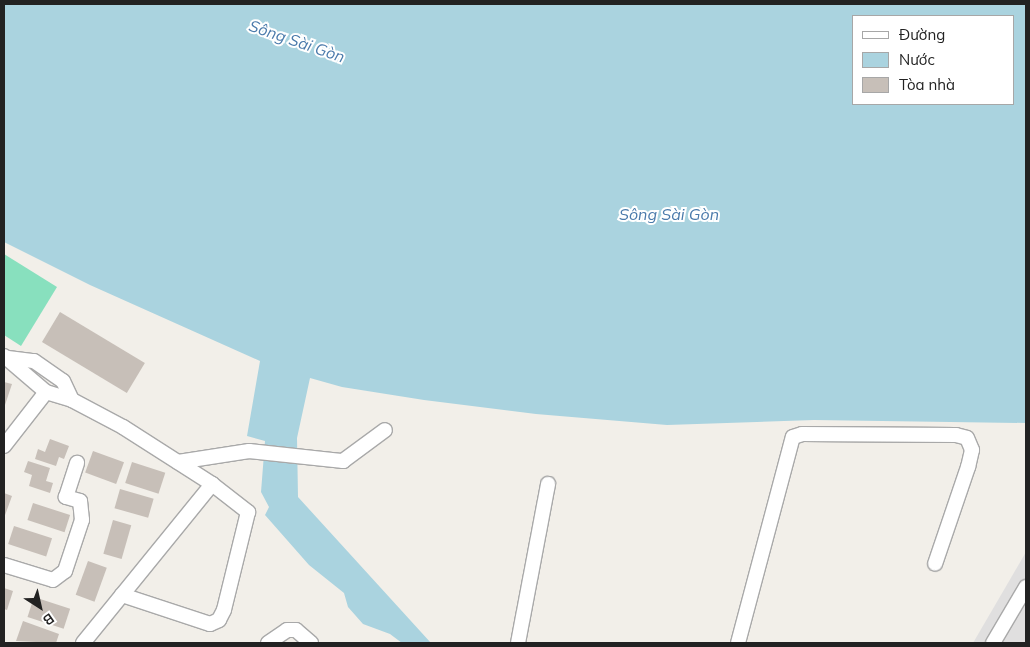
<!DOCTYPE html>
<meta charset="utf-8">
<style>
body{margin:0}
#map{position:relative;width:1030px;height:647px;overflow:hidden;background:#f2efe9;font-family:Mulish,sans-serif}
div>[style]{position:absolute}
.residential>*{inset:0;background:#e0dfdf}
.pitch>*{inset:0;background:#88e0be}
.water>*{inset:0;background:#aad3df}
.building>*{inset:0;background:#c7bfb8;transform-origin:0 0}
.roads{filter:drop-shadow(1px 0 #a9a9a9) drop-shadow(-1px 0 #a9a9a9) drop-shadow(0 1px #a9a9a9) drop-shadow(0 -1px #a9a9a9)}
.minor>*{height:14px;margin:-7px;padding:0 7px;transform-origin:7px;border-radius:7px;background:#fff}
span{translate:-50% -50%;white-space:nowrap;text-align:center;line-height:1.15;-webkit-text-stroke:4px #fff;paint-order:stroke}
.water-label{font-size:16px;color:#4a7aab;font-style:italic}
.frame{position:absolute;inset:0;border:5px solid #222;pointer-events:none}
.legend{position:absolute;left:852px;top:15px;width:162px;height:90px;box-sizing:border-box;background:#fff;border:1px solid #a7a7a7;margin:0;padding:6px 9px;list-style:none;font-size:15px;color:#222}
.legend li{display:flex;align-items:center;gap:10px;height:25px}
.legend b{width:25px;border:1px solid #a7a7a7}
.north{position:absolute;left:15px;top:582px;width:50px;height:50px;-webkit-text-stroke:4px #fff;paint-order:stroke;rotate:145deg;font-size:14px;font-weight:700;line-height:20px;text-align:center;color:#222}
.north::after{content:'';display:block;margin:auto;width:18px;height:22px;background:#222;clip-path:polygon(50% 0,100% 100%,50% 72%,0 100%)}
</style>
<div id="map">
<div class="residential">
<i style="clip-path:polygon(1026px 552px,1026px 643px,973px 643px)"></i>
</div>
<div class="pitch">
<i style="clip-path:polygon(4px 254px,57px 287px,21px 346px,4px 335px)"></i>
</div>
<div class="water">
<i style="clip-path:polygon(evenodd,4px 4px,1026px 4px,1026px 423px,814px 420px,667px 425px,536px 414px,424px 400px,342px 387px,310px 378px,297px 438px,298px 497px,431px 643px,402px 643px,390px 634px,363px 624px,348px 607px,344px 593px,309px 565px,265px 515px,269px 507px,261px 492px,265px 441px,247px 436px,260px 361px,90px 285px,4px 242px,4px 4px,854px 16px,1014px 16px,1014px 104px,854px 104px,854px 16px)"></i>
</div>
<div class="building">
<i style="left:60px;top:312px;width:99px;height:35px;rotate:31deg"></i>
<i style="clip-path:polygon(4px 382px,12px 384px,4px 408px)"></i>
<i style="clip-path:polygon(50px 439px,69px 446px,64px 459px,59px 457px,56px 466px,35px 459px,38px 449px,45px 452px)"></i>
<i style="left:93px;top:451px;width:33px;height:23px;rotate:20deg"></i>
<i style="clip-path:polygon(28px 461px,50px 468px,46px 481px,53px 483px,50px 493px,29px 486px,32px 475px,24px 472px)"></i>
<i style="left:132px;top:462px;width:35px;height:22px;rotate:18deg"></i>
<i style="left:120px;top:489px;width:35px;height:20px;rotate:16deg"></i>
<i style="clip-path:polygon(4px 493px,12px 496px,4px 518px)"></i>
<i style="left:33px;top:503px;width:39px;height:18px;rotate:18deg"></i>
<i style="left:113px;top:520px;width:19px;height:35px;rotate:16deg"></i>
<i style="left:14px;top:526px;width:40px;height:19px;rotate:18deg"></i>
<i style="left:88px;top:561px;width:20px;height:36px;rotate:20deg"></i>
<i style="clip-path:polygon(4px 588px,13px 591px,7px 610px,4px 609px)"></i>
<i style="left:34px;top:597px;width:38px;height:21px;rotate:18deg"></i>
<i style="clip-path:polygon(23px 621px,59px 634px,56px 643px,16px 641px)"></i>
</div>
<div class="roads">
<div class="minor">
<i style="left:4px;top:356px;width:55px;rotate:40.6deg"></i>
<i style="left:46px;top:392px;width:27px;rotate:17deg"></i>
<i style="left:72px;top:400px;width:58px;rotate:27.9deg"></i>
<i style="left:123px;top:427px;width:106px;rotate:32.6deg"></i>
<i style="left:212px;top:484px;width:46px;rotate:37.9deg"></i>
<i style="left:248px;top:512px;width:101px;rotate:103.8deg"></i>
<i style="left:224px;top:610px;width:11px;rotate:117deg"></i>
<i style="left:219px;top:620px;width:10px;rotate:156deg"></i>
<i style="left:210px;top:624px;width:93px;rotate:-161.8deg"></i>
<i style="left:8px;top:358px;width:26px;rotate:7deg"></i>
<i style="left:34px;top:361px;width:35px;rotate:35deg"></i>
<i style="left:63px;top:381px;width:21px;rotate:65deg"></i>
<i style="left:4px;top:446px;width:68px;rotate:-52.1deg"></i>
<i style="left:178px;top:462px;width:72px;rotate:-8.8deg"></i>
<i style="left:249px;top:451px;width:95px;rotate:6.1deg"></i>
<i style="left:343px;top:461px;width:52px;rotate:-36.4deg"></i>
<i style="left:4px;top:565px;width:51px;rotate:17deg"></i>
<i style="left:53px;top:580px;width:15px;rotate:-37deg"></i>
<i style="left:65px;top:571px;width:54px;rotate:-71.6deg"></i>
<i style="left:82px;top:520px;width:19px;rotate:-96deg"></i>
<i style="left:80px;top:501px;width:15px;rotate:-164deg"></i>
<i style="left:66px;top:497px;width:36px;rotate:-72deg"></i>
<i style="left:83px;top:643px;width:205px;rotate:-50.9deg"></i>
<i style="left:268px;top:643px;width:23px;rotate:-34deg"></i>
<i style="left:287px;top:630px;width:9px"></i>
<i style="left:296px;top:630px;width:20px;rotate:41deg"></i>
<i style="left:518px;top:643px;width:162px;rotate:-79.3deg"></i>
<i style="left:738px;top:643px;width:213px;rotate:-75.1deg"></i>
<i style="left:793px;top:437px;width:9px;rotate:-18deg"></i>
<i style="left:802px;top:434px;width:154px;rotate:0.4deg"></i>
<i style="left:956px;top:435px;width:11px;rotate:15deg"></i>
<i style="left:967px;top:438px;width:13px;rotate:67deg"></i>
<i style="left:972px;top:450px;width:17px;rotate:103deg"></i>
<i style="left:968px;top:467px;width:102px;rotate:108.8deg"></i>
<i style="left:993px;top:643px;width:65px;rotate:-59.5deg"></i>
</div>
</div>
<div class="water-label">
<span style="left:297px;top:41px;rotate:19deg">Sông Sài Gòn</span>
<span style="left:669px;top:214px">Sông Sài Gòn</span>
</div>
<div class="frame"></div>
<ul class="legend">
<li><b style="height:6px;background:#fff"></b>Đường</li>
<li><b style="height:14px;background:#aad3df"></b>Nước</li>
<li><b style="height:14px;background:#c7bfb8"></b>Tòa nhà</li>
</ul>
<div class="north">B</div>
</div>
